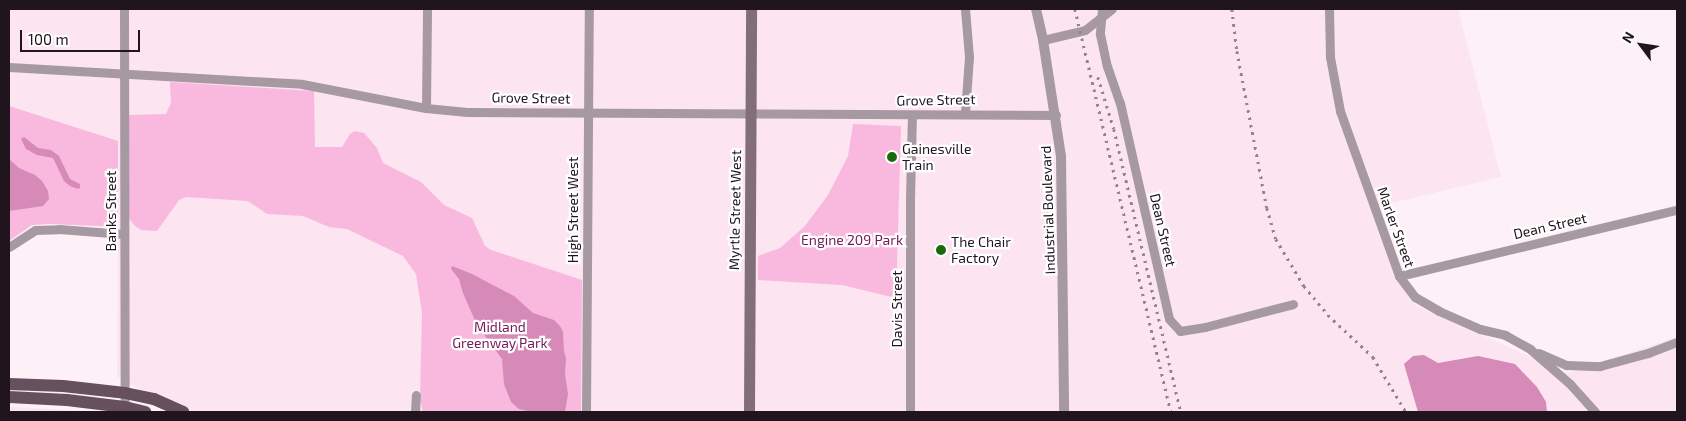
<!DOCTYPE html>
<style>
body{margin:0}
#map{position:relative;width:1686px;height:421px;overflow:hidden;background:#fdf0f7;font-family:"Exo 2",sans-serif}
div>[style]{position:absolute}
.built>*{inset:0;background:#fce4f1}
.green>*{inset:0;background:#f9b8dd}
.water>*{inset:0;background:#d68ab7}
.minor>*{height:9px;margin:-4.5px;padding:0 4.5px;transform-origin:4.5px;border-radius:4.5px;background:#a799a1}
.tertiary>*{height:10px;margin:-5px;padding:0 5px;transform-origin:5px;border-radius:5px;background:#a799a1}
.secondary>*{height:11px;margin:-5.5px;padding:0 5.5px;transform-origin:5.5px;border-radius:5.5px;background:#816e79}
.primary>*{height:12px;margin:-6px;padding:0 6px;transform-origin:6px;border-radius:6px;background:#66505d}
.rail>*{height:2.5px;margin-top:-1.25px;transform-origin:0;background:repeating-linear-gradient(90deg,#91858c 0 2.5px,transparent 0 7.5px)}
.dots>*{width:14px;height:14px;translate:-50% -50%;box-sizing:border-box;border:2px solid #fff;border-radius:50%}
span{translate:-50% -50%;white-space:nowrap;text-align:center;line-height:1.15;-webkit-text-stroke:4.5px #fff;paint-order:stroke}
.street-label{font-size:14px;color:#20151c}
.poi-label{font-size:14px;color:#20151c}
.left{translate:0 -50%;text-align:left}
.park-label{font-size:14px;color:#731a57}
.frame{position:absolute;inset:0;border:10px solid #20151c;pointer-events:none}
.north{position:absolute;left:1616px;top:20px;width:50px;height:50px;-webkit-text-stroke:4px #fff;paint-order:stroke;rotate:301deg;font-size:14px;font-weight:700;line-height:20px;text-align:center;color:#20151c}
.north::after{content:'';display:block;margin:auto;width:18px;height:22px;background:#20151c;clip-path:polygon(50% 0,100% 100%,50% 72%,0 100%)}
.scale{position:absolute;left:20px;top:30px;width:120px;height:22px;box-sizing:border-box;border:2px solid #20151c;border-top:0;padding-left:6px;font-size:15px;line-height:18px;white-space:nowrap;color:#20151c;-webkit-text-stroke:4px #fff;paint-order:stroke}
</style>
<div id="map">
<div class="built">
<i style="clip-path:polygon(9px 9px,1458px 9px,1501px 177px,1375px 207px,1394px 275px,1417px 306px,1567px 373px,1677px 337px,1677px 412px,182px 412px,117px 377px,118px 227px,50px 224px,32px 225px,9px 241px)"></i>
<i style="clip-path:polygon(9px 407px,30px 408px,111px 412px,9px 412px)"></i>
</div>
<div class="green">
<i style="clip-path:polygon(170px 82px,314px 91px,315px 147px,342px 147px,350px 134px,355px 131px,364px 133px,377px 148px,383px 163px,421px 182px,444px 205px,472px 218px,485px 246px,491px 250px,582px 280px,581px 412px,423px 412px,420px 400px,422px 313px,416px 274px,403px 256px,347px 229px,329px 227px,303px 216px,267px 214px,248px 201px,186px 197px,179px 200px,157px 231px,141px 230px,134px 225px,129px 218px,129px 115px,166px 114px,171px 103px)"></i>
<i style="clip-path:polygon(9px 106px,118px 141px,118px 227px,50px 224px,32px 225px,9px 241px)"></i>
<i style="clip-path:polygon(853px 124px,901px 126px,896px 298px,842px 285px,758px 280px,758px 256px,780px 248px,805px 226px,828px 195px,848px 156px)"></i>
</div>
<div class="water">
<i style="clip-path:polygon(24px 137px,38px 148px,51px 150px,59px 156px,70px 179px,80px 184px,80px 188px,78px 189px,70px 186px,64px 181px,53px 158px,37px 155px,26px 149px,21px 139px)"></i>
<i style="clip-path:polygon(9px 159px,19px 168px,35px 175px,42px 181px,48px 191px,49px 199px,43px 206px,9px 211px)"></i>
<i style="clip-path:polygon(452px 266px,472px 274px,514px 296px,533px 313px,554px 320px,560px 326px,563px 332px,564px 352px,566px 358px,565px 374px,568px 394px,565px 412px,532px 412px,519px 409px,511px 402px,504px 384px,502px 359px,477px 325px,463px 293px,459px 279px,451px 269px)"></i>
<i style="clip-path:polygon(1424px 355px,1438px 363px,1478px 356px,1515px 364px,1537px 387px,1546px 402px,1547px 412px,1418px 412px,1404px 364px,1413px 356px)"></i>
</div>
<div class="minor">
<i style="left:124px;top:9px;width:403px;rotate:89.9deg"></i>
<i style="left:965px;top:9px;width:48px;rotate:85.2deg"></i>
<i style="left:969px;top:57px;width:56px;rotate:94.1deg"></i>
<i style="left:1102px;top:9px;width:25px;rotate:95deg"></i>
<i style="left:1100px;top:34px;width:33px;rotate:78deg"></i>
<i style="left:1107px;top:66px;width:39px;rotate:71deg"></i>
<i style="left:1120px;top:103px;width:221px;rotate:77.2deg"></i>
<i style="left:1169px;top:319px;width:16px;rotate:47deg"></i>
<i style="left:1180px;top:331px;width:25px;rotate:-9deg"></i>
<i style="left:1205px;top:327px;width:91px;rotate:-14.6deg"></i>
<i style="left:1329px;top:9px;width:48px;rotate:88.8deg"></i>
<i style="left:1330px;top:57px;width:55px;rotate:79.5deg"></i>
<i style="left:1340px;top:111px;width:175px;rotate:70.3deg"></i>
<i style="left:1399px;top:276px;width:26px;rotate:53deg"></i>
<i style="left:1415px;top:297px;width:28px;rotate:30deg"></i>
<i style="left:1439px;top:311px;width:45px;rotate:23.7deg"></i>
<i style="left:1480px;top:329px;width:26px;rotate:13deg"></i>
<i style="left:1505px;top:335px;width:29px;rotate:29deg"></i>
<i style="left:1530px;top:349px;width:53px;rotate:41.2deg"></i>
<i style="left:1570px;top:384px;width:38px;rotate:48deg"></i>
<i style="left:1043px;top:40px;width:43px;rotate:-13.4deg"></i>
<i style="left:1085px;top:30px;width:34px;rotate:-38deg"></i>
<i style="left:9px;top:67px;width:293px;rotate:3.3deg"></i>
<i style="left:302px;top:84px;width:126px;rotate:11deg"></i>
<i style="left:426px;top:108px;width:41px;rotate:5.6deg"></i>
<i style="left:467px;top:112px;width:589px;rotate:0.29deg"></i>
<i style="left:426px;top:108px;width:99px;rotate:-89.4deg"></i>
<i style="left:9px;top:247px;width:31px;rotate:-33deg"></i>
<i style="left:35px;top:230px;width:24px;rotate:-2deg"></i>
<i style="left:59px;top:229px;width:65px;rotate:4.4deg"></i>
<i style="left:1399px;top:276px;width:286px;rotate:-13.4deg"></i>
<i style="left:1539px;top:353px;width:30px;rotate:24deg"></i>
<i style="left:1566px;top:365px;width:34px;rotate:2deg"></i>
<i style="left:1600px;top:366px;width:50px;rotate:-15.2deg"></i>
<i style="left:1648px;top:353px;width:31px;rotate:-21deg"></i>
<i style="left:415px;top:412px;width:17px;rotate:-87deg"></i>
<i style="left:586px;top:412px;width:403px;rotate:-89.6deg"></i>
<i style="left:910px;top:412px;width:212px;rotate:-90deg"></i>
<i style="left:910px;top:200px;width:85px;rotate:-88.7deg"></i>
</div>
<div class="tertiary">
<i style="left:1036px;top:9px;width:32px;rotate:77deg"></i>
<i style="left:1043px;top:40px;width:117px;rotate:81.2deg"></i>
<i style="left:1061px;top:156px;width:256px;rotate:89.3deg"></i>
</div>
<div class="secondary">
<i style="left:749px;top:412px;width:403px;rotate:-89.7deg"></i>
</div>
<div class="primary">
<i style="left:9px;top:384px;width:54px;rotate:2.1deg"></i>
<i style="left:63px;top:386px;width:62px;rotate:6.4deg"></i>
<i style="left:125px;top:393px;width:30px;rotate:12deg"></i>
<i style="left:154px;top:399px;width:32px;rotate:24deg"></i>
<i style="left:9px;top:397px;width:58px;rotate:3deg"></i>
<i style="left:67px;top:400px;width:58px;rotate:6.9deg"></i>
<i style="left:125px;top:407px;width:21px;rotate:14deg"></i>
</div>
<div class="rail">
<i style="left:1075px;top:9px;width:414px;rotate:76.6deg"></i>
<i style="left:1232px;top:9px;width:42px;rotate:83.2deg"></i>
<i style="left:1237px;top:51px;width:160px;rotate:79.2deg"></i>
<i style="left:1267px;top:208px;width:32px;rotate:74deg"></i>
<i style="left:1276px;top:239px;width:55px;rotate:59.2deg"></i>
<i style="left:1304px;top:286px;width:38px;rotate:50deg"></i>
<i style="left:1328px;top:315px;width:62px;rotate:43deg"></i>
<i style="left:1373px;top:357px;width:64px;rotate:59deg"></i>
<i style="left:1098px;top:77px;width:54px;rotate:72.9deg"></i>
<i style="left:1114px;top:129px;width:291px;rotate:76.7deg"></i>
</div>
<div class="dots">
<i style="left:892px;top:157px;background:#196a0d"></i>
<i style="left:941px;top:250px;background:#196a0d"></i>
</div>
<div class="street-label">
<span style="left:531px;top:98px;rotate:1deg">Grove Street</span>
<span style="left:936px;top:100px;rotate:-1deg">Grove Street</span>
<span style="left:573px;top:210px;rotate:-90deg">High Street West</span>
<span style="left:735px;top:210px;rotate:-89deg">Myrtle Street West</span>
<span style="left:1048px;top:210px;rotate:-92deg">Industrial Boulevard</span>
<span style="left:111px;top:211px;rotate:-90deg">Banks Street</span>
<span style="left:1550px;top:226px;rotate:-13deg">Dean Street</span>
<span style="left:1396px;top:227px;rotate:70deg">Marler Street</span>
<span style="left:1163px;top:230px;rotate:77deg">Dean Street</span>
<span style="left:897px;top:309px;rotate:-90deg">Davis Street</span>
</div>
<div class="poi-label">
<span class="left" style="left:902px;top:157px">Gainesville<br>Train</span>
<span class="left" style="left:951px;top:250px">The Chair<br>Factory</span>
</div>
<div class="park-label">
<span style="left:852px;top:240px">Engine 209 Park</span>
<span style="left:500px;top:335px">Midland<br>Greenway Park</span>
</div>
<div class="frame"></div>
<div class="north">N</div>
<div class="scale">100 m</div>
</div>
